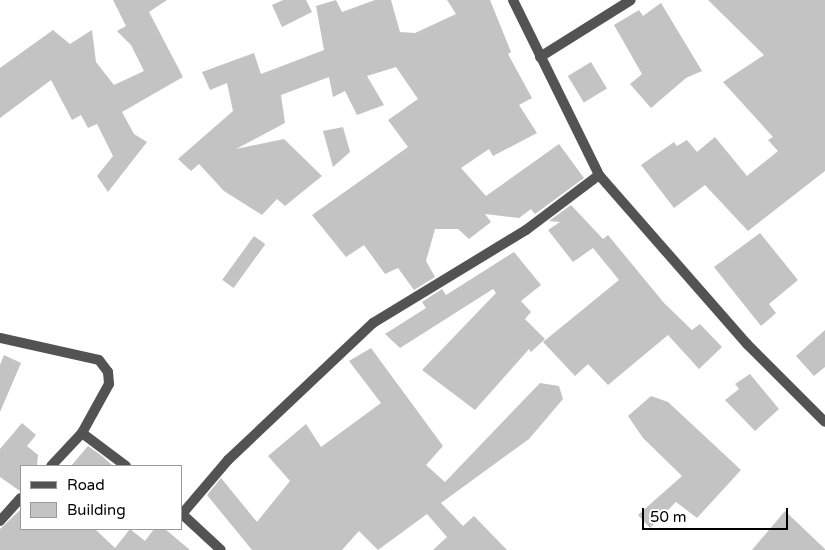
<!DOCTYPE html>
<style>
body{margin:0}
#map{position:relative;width:825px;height:550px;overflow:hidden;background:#fff;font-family:"Varela Round",sans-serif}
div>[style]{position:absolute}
.building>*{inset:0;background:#c3c3c3;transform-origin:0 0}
.street>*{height:10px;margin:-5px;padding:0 5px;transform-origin:5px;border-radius:5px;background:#535353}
span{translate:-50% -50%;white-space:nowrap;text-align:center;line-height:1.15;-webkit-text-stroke:4px #fff;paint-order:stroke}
.legend{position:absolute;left:20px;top:465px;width:162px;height:65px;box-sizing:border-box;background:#fff;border:1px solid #999;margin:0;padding:6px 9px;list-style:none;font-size:15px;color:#000}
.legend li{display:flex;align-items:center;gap:10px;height:25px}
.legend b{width:25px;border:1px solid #999}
.scale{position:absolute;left:642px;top:508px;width:146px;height:22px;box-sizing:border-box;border:2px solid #000;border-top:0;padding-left:6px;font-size:15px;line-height:18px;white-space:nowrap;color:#000;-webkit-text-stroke:4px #fff;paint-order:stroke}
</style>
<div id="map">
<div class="building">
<i style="clip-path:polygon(113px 0,167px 0,149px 12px,183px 77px,122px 112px,134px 134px,147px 142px,108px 192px,97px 176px,113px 156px,97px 124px,88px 128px,81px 115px,72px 120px,51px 80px,0 118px,0 68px,53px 30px,70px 44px,92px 30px,96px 62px,114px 85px,144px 71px,131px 45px,117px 31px,126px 26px)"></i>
<i style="clip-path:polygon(283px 0,306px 0,312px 12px,282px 27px,272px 5px)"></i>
<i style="clip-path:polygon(336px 0,342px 12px,375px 0,391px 0,400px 32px,415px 33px,456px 14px,447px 0,490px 0,511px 52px,508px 54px,532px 98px,519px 105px,537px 133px,493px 156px,489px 149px,461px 168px,486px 196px,559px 144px,584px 178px,535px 214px,531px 209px,519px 218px,485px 214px,491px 222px,469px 239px,458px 229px,435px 229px,426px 261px,435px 277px,414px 290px,398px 268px,385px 274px,364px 245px,346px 257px,312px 215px,408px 147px,388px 120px,418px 99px,396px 67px,367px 76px,384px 105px,357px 115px,345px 91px,333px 97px,329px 77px,281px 95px,285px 123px,236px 149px,284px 139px,322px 176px,285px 206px,277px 199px,262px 215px,224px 191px,199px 164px,191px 171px,178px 159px,233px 111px,227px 83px,210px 90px,202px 72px,254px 53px,261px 74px,324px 50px,316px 6px)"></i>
<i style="clip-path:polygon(708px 0,825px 0,825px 171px,748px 231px,705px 185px,674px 208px,641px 165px,674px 142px,677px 146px,687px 140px,697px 152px,715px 137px,747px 176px,778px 151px,768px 140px,773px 137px,723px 82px,764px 55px)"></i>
<i style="clip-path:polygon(661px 3px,702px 71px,686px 78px,651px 108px,630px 84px,642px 74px,614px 25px,639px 10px,643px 16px)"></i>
<i style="left:591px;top:62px;width:31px;height:27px;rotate:59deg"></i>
<i style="clip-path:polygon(343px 127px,350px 152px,333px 167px,323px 131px)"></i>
<i style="clip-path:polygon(571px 205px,603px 239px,608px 235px,664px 303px,692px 330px,700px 324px,722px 347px,699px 369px,668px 335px,608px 385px,588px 364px,575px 376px,543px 342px,619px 280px,593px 248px,573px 262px,548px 230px,560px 222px,549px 221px)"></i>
<i style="clip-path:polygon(760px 233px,798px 280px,769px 304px,776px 313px,761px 326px,714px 267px)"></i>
<i style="left:254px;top:236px;width:14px;height:54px;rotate:36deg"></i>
<i style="clip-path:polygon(514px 252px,541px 285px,521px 301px,531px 312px,525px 319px,545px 339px,531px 352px,529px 349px,475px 410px,422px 370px,496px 293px,493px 289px,400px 348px,385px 334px,426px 308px,422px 302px,442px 289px,446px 295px)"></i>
<i style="clip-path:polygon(825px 330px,825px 367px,814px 376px,796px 356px)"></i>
<i style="clip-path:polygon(371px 348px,443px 446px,426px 465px,445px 482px,540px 383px,559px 386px,563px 399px,529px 439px,441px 503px,463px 526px,474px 516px,507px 550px,433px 550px,447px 537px,427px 514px,378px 550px,359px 531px,342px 550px,252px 550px,207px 495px,221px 478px,257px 522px,290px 481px,268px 456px,306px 424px,321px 447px,381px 403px,349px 361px)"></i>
<i style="clip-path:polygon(4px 355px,21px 363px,0 412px,0 365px)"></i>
<i style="clip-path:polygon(750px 374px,779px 409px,755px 431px,725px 400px,739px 389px,735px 384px)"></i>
<i style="clip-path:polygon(651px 396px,668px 402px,741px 470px,697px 518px,676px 502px,650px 528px,638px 515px,682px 476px,643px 438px,628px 416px)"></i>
<i style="clip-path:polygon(22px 423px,36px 435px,27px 446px,38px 455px,37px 466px,21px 466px,20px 491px,0 477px,0 449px)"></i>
<i style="clip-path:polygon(88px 446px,102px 456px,113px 466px,71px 466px)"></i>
<i style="clip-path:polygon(21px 509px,21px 529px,95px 529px,115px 548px,130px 529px,145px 541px,154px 529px,165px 529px,190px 550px,0 550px,0 529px)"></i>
<i style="clip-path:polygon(785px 511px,825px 549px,825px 550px,752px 550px)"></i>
</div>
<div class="street">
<i style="left:513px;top:0;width:195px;rotate:63.8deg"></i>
<i style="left:599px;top:175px;width:225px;rotate:48.8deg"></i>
<i style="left:747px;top:344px;width:110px;rotate:45deg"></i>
<i style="left:540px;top:57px;width:107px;rotate:-32.1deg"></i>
<i style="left:0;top:338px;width:101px;rotate:12.5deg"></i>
<i style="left:99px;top:360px;width:15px;rotate:53deg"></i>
<i style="left:108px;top:372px;width:12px;rotate:85deg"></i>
<i style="left:109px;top:384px;width:56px;rotate:118.9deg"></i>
<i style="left:82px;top:433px;width:45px;rotate:133.2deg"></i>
<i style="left:82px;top:433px;width:55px;rotate:36.9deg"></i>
<i style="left:181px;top:513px;width:54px;rotate:42.8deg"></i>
<i style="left:182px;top:514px;width:71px;rotate:-49.6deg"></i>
<i style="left:228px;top:460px;width:199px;rotate:-43.4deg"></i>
<i style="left:373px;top:323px;width:179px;rotate:-31.3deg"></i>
<i style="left:526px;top:230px;width:91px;rotate:-37deg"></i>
<i style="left:0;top:521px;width:31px;rotate:-48deg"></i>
</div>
<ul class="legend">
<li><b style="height:6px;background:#535353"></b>Road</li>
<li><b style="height:14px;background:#c3c3c3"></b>Building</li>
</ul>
<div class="scale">50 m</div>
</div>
